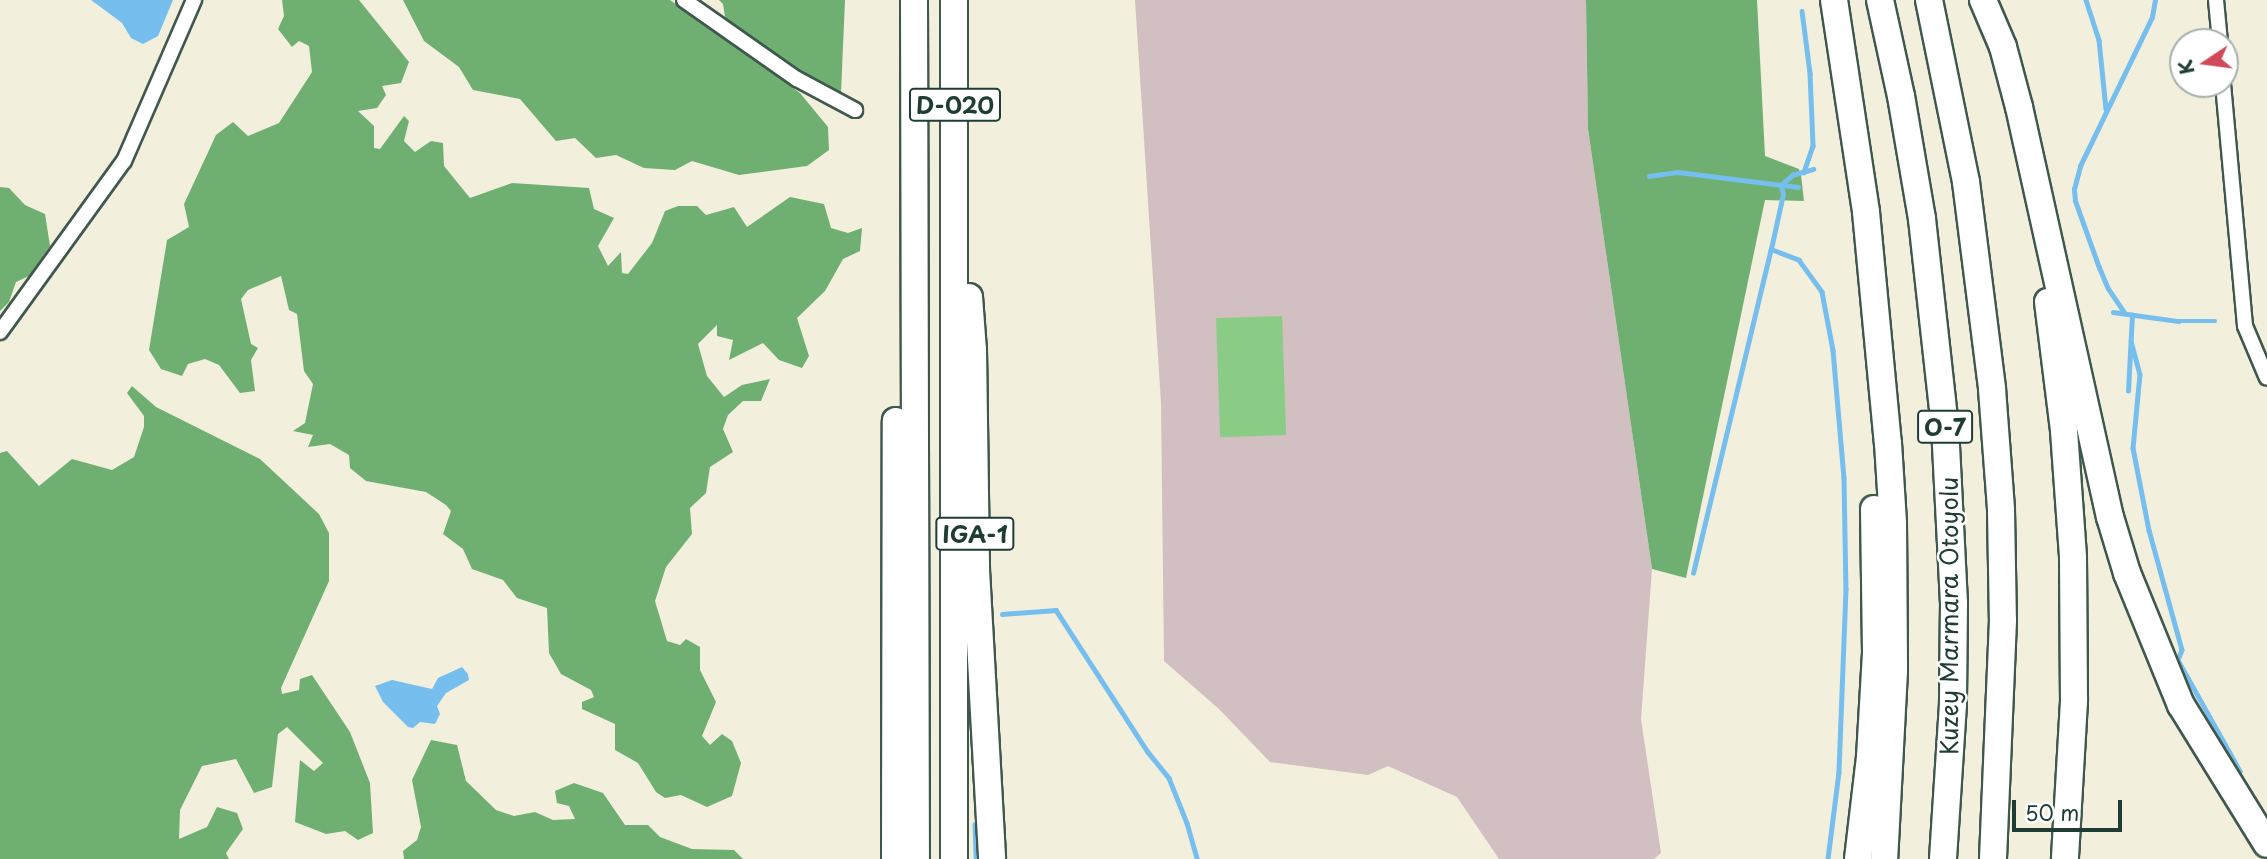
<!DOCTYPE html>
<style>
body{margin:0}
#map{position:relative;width:2267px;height:859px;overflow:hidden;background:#f3efdd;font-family:"Playpen Sans",sans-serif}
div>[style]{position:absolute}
.industrial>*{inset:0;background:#d2bfc1}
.green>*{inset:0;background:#8acc85;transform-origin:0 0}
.forest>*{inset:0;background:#6fb072}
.water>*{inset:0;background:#75beee}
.stream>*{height:4.5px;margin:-2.25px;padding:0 2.25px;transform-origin:2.25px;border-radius:2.25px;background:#75beee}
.roads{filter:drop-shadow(2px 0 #3f584d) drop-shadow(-2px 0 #3f584d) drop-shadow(0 2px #3f584d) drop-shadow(0 -2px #3f584d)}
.street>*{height:14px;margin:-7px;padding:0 7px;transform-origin:7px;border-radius:7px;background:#fff}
.highway>*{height:26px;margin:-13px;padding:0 13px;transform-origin:13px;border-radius:13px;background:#fff}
span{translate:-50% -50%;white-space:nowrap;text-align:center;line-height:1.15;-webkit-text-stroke:5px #fff;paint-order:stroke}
.shield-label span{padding:2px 5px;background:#fff;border:2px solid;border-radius:5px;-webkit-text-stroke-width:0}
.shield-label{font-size:23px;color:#1f3d34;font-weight:700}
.street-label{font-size:24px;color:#1f3d34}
.north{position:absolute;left:2169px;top:28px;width:70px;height:70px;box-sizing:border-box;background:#fff;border:2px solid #a5b1ae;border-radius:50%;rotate:257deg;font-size:19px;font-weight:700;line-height:28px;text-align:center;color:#1f3d34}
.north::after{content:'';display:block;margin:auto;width:24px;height:32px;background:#d1495b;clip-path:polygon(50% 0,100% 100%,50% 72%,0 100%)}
.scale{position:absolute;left:2012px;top:800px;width:110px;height:32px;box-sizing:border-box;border:4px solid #1f3d34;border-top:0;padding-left:9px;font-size:21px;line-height:24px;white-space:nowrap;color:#1f3d34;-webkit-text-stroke:5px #fff;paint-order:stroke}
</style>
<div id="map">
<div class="industrial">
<i style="clip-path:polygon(1135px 0,1586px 0,1588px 129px,1652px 569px,1641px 719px,1661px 853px,1654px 859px,1499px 859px,1457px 797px,1388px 766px,1368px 775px,1270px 762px,1219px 709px,1164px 661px,1161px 403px)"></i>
</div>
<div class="green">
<i style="left:1282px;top:316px;width:119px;height:66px;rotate:88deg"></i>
</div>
<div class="forest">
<i style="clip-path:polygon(282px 0,359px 0,409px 62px,401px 83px,382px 86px,386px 95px,377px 108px,358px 111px,374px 126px,374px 148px,380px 149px,404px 116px,409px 121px,404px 141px,415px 152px,431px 141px,443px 143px,444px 166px,470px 198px,512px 183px,589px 188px,594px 209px,614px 218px,598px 246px,608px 266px,621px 252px,622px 273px,628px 274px,652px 243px,665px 211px,678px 206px,697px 206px,706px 215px,734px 207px,747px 227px,790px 197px,824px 204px,831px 228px,848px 233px,862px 228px,860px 251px,843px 259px,825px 291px,797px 318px,809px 356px,802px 368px,779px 360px,763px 343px,729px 360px,733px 340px,717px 336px,717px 325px,698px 344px,707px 376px,724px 397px,742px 385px,770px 379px,761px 401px,743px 401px,728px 415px,723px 429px,733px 452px,710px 467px,706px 493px,690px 508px,692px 534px,666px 567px,655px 601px,667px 641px,680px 645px,686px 639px,700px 647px,700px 670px,716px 702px,702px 736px,710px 745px,722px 734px,732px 741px,741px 763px,732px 796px,707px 807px,681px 795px,665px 798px,656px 792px,638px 763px,615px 750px,615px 724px,582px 709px,582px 702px,594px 697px,591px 690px,561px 674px,549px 653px,547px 608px,517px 598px,503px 580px,472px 569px,463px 549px,443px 534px,451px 511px,446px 505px,426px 492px,366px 481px,350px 468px,349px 455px,330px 444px,308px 447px,313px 435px,293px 431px,305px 423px,313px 384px,304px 371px,297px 314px,289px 310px,281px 276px,248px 290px,241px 299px,251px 344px,258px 348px,251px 360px,255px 391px,240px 393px,219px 365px,205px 359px,188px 364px,182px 376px,161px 369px,149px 350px,167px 240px,189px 227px,184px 204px,216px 135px,233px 122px,248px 136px,279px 123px,312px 72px,309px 46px,299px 41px,292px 47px,278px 29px,284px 16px)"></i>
<i style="clip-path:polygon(403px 0,670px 0,800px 93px,828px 127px,829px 150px,807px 166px,739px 175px,692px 161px,675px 170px,644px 168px,616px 155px,596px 158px,575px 138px,556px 141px,520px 99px,473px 90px,459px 67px,424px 41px)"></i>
<i style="clip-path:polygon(719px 0,845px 0,841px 93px,767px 56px,735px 25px,726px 23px,723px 4px)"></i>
<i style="clip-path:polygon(1586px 0,1757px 0,1765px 156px,1799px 169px,1801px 175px,1804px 201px,1765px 200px,1686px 578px,1652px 569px,1588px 129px)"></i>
<i style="clip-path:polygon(0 187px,9px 188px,25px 205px,45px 214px,50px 246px,29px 276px,16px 282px,9px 302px,0 311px)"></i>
<i style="clip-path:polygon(132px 386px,156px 407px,260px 459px,319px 514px,329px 533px,329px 581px,281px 688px,282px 694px,299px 690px,300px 679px,312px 675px,350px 732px,370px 783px,373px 833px,358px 840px,345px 831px,326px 834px,295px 822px,300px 760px,314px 771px,323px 763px,287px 727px,278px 734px,272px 787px,254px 793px,236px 759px,202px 766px,180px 810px,179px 839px,207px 827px,217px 807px,237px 813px,243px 829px,226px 853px,229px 859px,0 859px,0 453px,7px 451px,39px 486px,72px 459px,112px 470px,134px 457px,144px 427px,144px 416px,127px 393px)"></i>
<i style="clip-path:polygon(431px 740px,457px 745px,466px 781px,496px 810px,514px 816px,535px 812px,553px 820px,575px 819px,569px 806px,557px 803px,555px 791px,574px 783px,603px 793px,625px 825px,648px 825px,660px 837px,692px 849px,734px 850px,743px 859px,404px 859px,403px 851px,417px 840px,421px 827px,412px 780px)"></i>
</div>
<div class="water">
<i style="clip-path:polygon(91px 0,173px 0,158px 36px,143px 44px,131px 38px,122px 23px)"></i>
<i style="clip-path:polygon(462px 667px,468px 674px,469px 680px,446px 693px,437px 706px,440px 714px,435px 724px,420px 722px,413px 728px,408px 727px,383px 702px,375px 686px,392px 680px,432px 689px,438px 678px)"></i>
</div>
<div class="stream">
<i style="left:2086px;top:0;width:42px;rotate:72deg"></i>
<i style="left:2099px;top:40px;width:69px;rotate:84.2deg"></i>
<i style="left:1802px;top:11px;width:63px;rotate:82.6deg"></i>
<i style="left:1810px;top:73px;width:73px;rotate:87.6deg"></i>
<i style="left:1813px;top:146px;width:28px;rotate:109deg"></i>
<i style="left:1649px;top:176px;width:29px;rotate:-8deg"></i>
<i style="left:1678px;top:172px;width:121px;rotate:7.1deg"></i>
<i style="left:1781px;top:185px;width:15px;rotate:-42deg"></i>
<i style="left:1792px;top:175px;width:22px;rotate:-16deg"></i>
<i style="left:1771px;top:249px;width:30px;rotate:21deg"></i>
<i style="left:1799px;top:260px;width:39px;rotate:54deg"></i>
<i style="left:1822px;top:292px;width:59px;rotate:79.3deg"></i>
<i style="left:1833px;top:350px;width:128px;rotate:85.1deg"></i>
<i style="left:1844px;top:478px;width:111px;rotate:89deg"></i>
<i style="left:1846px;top:589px;width:183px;rotate:92.2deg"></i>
<i style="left:1839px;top:772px;width:88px;rotate:97.2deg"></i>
<i style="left:2113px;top:312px;width:66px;rotate:7.9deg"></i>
<i style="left:2178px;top:321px;width:37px"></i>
<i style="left:2125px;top:314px;width:30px;rotate:-124deg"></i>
<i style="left:2108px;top:289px;width:23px;rotate:-113deg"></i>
<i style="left:2099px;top:268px;width:71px;rotate:-109.7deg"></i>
<i style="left:2075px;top:201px;width:12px;rotate:-95deg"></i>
<i style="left:2074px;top:189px;width:24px;rotate:-75deg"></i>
<i style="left:2080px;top:166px;width:165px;rotate:-64.2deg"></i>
<i style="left:2152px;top:17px;width:17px;rotate:-80deg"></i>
<i style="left:2131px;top:341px;width:34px;rotate:75deg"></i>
<i style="left:2140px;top:374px;width:74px;rotate:95.4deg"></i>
<i style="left:2133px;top:448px;width:84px;rotate:79deg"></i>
<i style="left:2149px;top:530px;width:124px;rotate:74.6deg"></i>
<i style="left:2182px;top:650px;width:11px;rotate:112deg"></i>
<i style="left:2178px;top:660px;width:127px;rotate:60.8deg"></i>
<i style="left:2128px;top:391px;width:76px;rotate:-87deg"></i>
<i style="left:1693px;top:573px;width:333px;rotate:-76.5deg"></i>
<i style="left:1771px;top:249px;width:56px;rotate:-77.7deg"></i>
<i style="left:1783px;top:194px;width:8px;rotate:-104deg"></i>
<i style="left:1002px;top:614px;width:54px;rotate:-4.2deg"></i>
<i style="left:1056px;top:610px;width:169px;rotate:57.1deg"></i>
<i style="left:1148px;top:752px;width:33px;rotate:51deg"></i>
<i style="left:1169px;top:778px;width:48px;rotate:68.2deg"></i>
<i style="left:1187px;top:823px;width:37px;rotate:74deg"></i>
<i style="left:975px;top:824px;width:35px;rotate:88deg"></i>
</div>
<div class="roads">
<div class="street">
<i style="left:684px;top:0;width:138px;rotate:35deg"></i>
<i style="left:797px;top:79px;width:66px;rotate:28.1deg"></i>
<i style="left:2216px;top:0;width:42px;rotate:84.6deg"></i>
<i style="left:2223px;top:84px;width:243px;rotate:84.8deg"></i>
<i style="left:2245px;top:326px;width:56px;rotate:67.1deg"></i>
<i style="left:0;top:332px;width:211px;rotate:-54.1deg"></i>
<i style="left:124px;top:161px;width:176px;rotate:-66.5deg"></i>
</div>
<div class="highway">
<i style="left:914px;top:0;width:859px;rotate:89.87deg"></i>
<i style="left:1834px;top:0;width:214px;rotate:81.4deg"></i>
<i style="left:1866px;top:212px;width:232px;rotate:84.6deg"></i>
<i style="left:1888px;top:443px;width:80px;rotate:86.4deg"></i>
<i style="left:1893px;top:523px;width:148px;rotate:89.6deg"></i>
<i style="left:1894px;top:671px;width:188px;rotate:93deg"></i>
<i style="left:1880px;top:0;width:98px;rotate:77.7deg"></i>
<i style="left:1901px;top:96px;width:125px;rotate:80.3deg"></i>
<i style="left:1922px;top:219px;width:208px;rotate:83.7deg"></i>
<i style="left:1945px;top:426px;width:177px;rotate:87.1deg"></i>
<i style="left:1954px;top:603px;width:101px;rotate:90.6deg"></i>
<i style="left:1953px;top:704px;width:155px;rotate:93.7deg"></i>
<i style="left:1929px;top:0;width:186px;rotate:78.5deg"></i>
<i style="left:1966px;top:182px;width:209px;rotate:82.8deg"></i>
<i style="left:1992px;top:389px;width:121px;rotate:85.7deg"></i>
<i style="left:2001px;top:510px;width:110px;rotate:89deg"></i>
<i style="left:2003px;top:620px;width:239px;rotate:92.4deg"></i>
<i style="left:1983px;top:0;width:51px;rotate:66.9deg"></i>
<i style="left:2003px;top:47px;width:62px;rotate:75.1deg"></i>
<i style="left:2019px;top:107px;width:420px;rotate:77.5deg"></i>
<i style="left:2110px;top:517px;width:59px;rotate:73.1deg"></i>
<i style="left:2127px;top:573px;width:143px;rotate:67.8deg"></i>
<i style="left:2181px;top:705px;width:163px;rotate:58.3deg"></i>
<i style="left:969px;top:297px;width:53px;rotate:85.7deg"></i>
<i style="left:973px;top:350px;width:220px;rotate:89.2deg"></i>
<i style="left:976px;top:570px;width:289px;rotate:86.8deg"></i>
<i style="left:2048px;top:302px;width:130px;rotate:82.9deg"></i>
<i style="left:2064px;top:431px;width:127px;rotate:85.9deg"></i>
<i style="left:2073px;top:558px;width:143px;rotate:89.6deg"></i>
<i style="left:2074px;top:701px;width:158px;rotate:93.3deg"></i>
<i style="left:895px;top:859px;width:438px;rotate:-89.9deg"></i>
<i style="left:954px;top:859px;width:859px;rotate:-90deg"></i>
<i style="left:1858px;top:859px;width:103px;rotate:-83.3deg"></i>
<i style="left:1870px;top:757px;width:105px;rotate:-86.7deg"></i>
<i style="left:1876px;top:652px;width:143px;rotate:-90.8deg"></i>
</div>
</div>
<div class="shield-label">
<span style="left:955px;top:105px">D-020</span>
<span style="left:1945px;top:427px">O-7</span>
<span style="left:975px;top:534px">IGA-1</span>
</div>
<div class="street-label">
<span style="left:1949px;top:616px;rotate:-90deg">Kuzey Marmara Otoyolu</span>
</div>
<div class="north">K</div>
<div class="scale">50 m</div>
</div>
